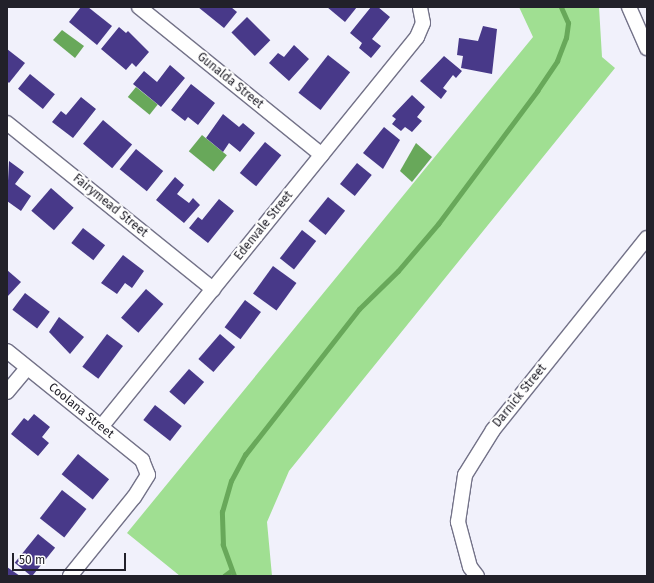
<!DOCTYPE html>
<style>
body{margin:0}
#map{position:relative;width:654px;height:583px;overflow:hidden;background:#f1f1fb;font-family:"Fira Sans",sans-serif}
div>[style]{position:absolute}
.green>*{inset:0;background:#a0df92}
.water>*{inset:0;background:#68a85a;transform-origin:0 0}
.stream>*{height:4.5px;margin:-2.25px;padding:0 2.25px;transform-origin:2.25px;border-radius:2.25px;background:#68a85a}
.building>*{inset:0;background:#483989;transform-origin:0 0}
.roads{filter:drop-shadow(1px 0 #737288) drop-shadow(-1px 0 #737288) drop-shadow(0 1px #737288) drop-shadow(0 -1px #737288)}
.minor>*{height:14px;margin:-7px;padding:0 7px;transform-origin:7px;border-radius:7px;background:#fff}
span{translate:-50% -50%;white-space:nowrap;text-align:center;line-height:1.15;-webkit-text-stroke:4px #fff;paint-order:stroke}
.street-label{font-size:12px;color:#22212a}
.frame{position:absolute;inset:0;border:8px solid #22212a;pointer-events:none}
.scale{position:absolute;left:12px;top:553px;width:114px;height:18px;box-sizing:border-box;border:2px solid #22212a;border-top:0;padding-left:5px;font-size:12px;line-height:14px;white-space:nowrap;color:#22212a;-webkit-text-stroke:3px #fff;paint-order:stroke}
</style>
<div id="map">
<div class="green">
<i style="clip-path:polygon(519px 7px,599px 7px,602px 57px,615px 68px,289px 471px,267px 522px,272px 576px,180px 576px,127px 533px,533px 37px)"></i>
</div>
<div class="water">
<i style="clip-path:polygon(62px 30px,84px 46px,75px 58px,53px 40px)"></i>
<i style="left:136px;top:87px;width:28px;height:13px;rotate:39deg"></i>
<i style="left:202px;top:135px;width:32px;height:21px;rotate:39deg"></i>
<i style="clip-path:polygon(416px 143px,432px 157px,412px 182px,400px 171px)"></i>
</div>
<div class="stream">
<i style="left:224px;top:576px;width:9px;rotate:-36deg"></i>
<i style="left:234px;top:576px;width:33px;rotate:-110deg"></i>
<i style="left:223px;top:545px;width:33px;rotate:-92deg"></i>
<i style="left:222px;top:512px;width:32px;rotate:-74deg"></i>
<i style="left:231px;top:481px;width:30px;rotate:-62deg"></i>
<i style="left:245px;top:455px;width:185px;rotate:-52deg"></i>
<i style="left:359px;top:309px;width:54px;rotate:-44.3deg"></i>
<i style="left:398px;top:271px;width:62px;rotate:-49.6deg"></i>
<i style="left:438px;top:224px;width:166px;rotate:-53.3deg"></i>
<i style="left:537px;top:91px;width:36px;rotate:-56deg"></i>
<i style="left:557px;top:61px;width:25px;rotate:-69deg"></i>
<i style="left:566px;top:38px;width:15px;rotate:-82deg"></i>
<i style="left:568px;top:23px;width:17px;rotate:-114deg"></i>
</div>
<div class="building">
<i style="clip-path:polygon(81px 7px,88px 7px,112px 26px,97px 45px,69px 22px)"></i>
<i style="clip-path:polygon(198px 7px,231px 7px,237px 12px,224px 28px)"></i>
<i style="clip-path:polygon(327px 7px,357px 7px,345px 22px)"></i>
<i style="clip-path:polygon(371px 7px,378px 7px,390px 17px,372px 39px,381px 46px,371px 58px,359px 48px,362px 43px,350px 33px)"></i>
<i style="left:247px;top:17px;width:33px;height:22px;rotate:45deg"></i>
<i style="clip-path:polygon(483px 26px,497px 29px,492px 74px,461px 68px,463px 56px,457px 55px,459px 38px,478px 41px)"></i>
<i style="clip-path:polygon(119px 27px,126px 33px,128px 31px,149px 52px,136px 67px,132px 63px,126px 70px,101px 49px)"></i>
<i style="clip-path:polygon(294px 45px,309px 59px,289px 81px,269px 63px,278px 53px,284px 57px)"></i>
<i style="clip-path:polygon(7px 49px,25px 63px,9px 83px,7px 81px)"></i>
<i style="left:328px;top:55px;width:28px;height:48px;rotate:38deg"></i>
<i style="clip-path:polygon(444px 56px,462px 71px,456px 78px,453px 75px,443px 88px,447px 91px,441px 99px,420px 81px)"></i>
<i style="clip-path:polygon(170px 65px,185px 78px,161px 107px,133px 84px,144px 71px,157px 82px)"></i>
<i style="left:30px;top:74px;width:32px;height:19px;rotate:39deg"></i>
<i style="clip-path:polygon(191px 84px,215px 103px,198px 125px,188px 117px,185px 121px,171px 110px)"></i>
<i style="clip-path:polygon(412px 95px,425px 107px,417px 117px,422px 121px,412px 132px,405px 127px,401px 131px,392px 124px,396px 119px,392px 116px)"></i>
<i style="clip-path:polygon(81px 97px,96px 109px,73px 138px,52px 122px,61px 111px,66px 115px)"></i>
<i style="clip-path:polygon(223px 114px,239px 127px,243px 123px,255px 133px,240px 152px,229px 143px,223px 152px,206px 138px)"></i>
<i style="left:103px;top:120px;width:38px;height:31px;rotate:40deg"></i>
<i style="clip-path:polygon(384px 127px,400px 140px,383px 169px,363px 153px)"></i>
<i style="left:265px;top:142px;width:21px;height:40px;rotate:39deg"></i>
<i style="left:136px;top:149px;width:35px;height:26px;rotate:39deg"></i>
<i style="clip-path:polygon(9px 161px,24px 172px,15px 184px,31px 196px,21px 211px,7px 201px)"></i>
<i style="left:357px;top:163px;width:19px;height:27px;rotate:39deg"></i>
<i style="clip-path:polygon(175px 177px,184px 185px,177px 194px,189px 203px,193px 198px,200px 205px,184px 223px,156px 200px)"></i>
<i style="left:51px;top:188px;width:30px;height:30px;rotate:41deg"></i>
<i style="left:328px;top:197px;width:22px;height:31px;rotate:39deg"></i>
<i style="clip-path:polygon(219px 199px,234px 211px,208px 243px,189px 228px,198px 217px,202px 220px)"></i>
<i style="left:83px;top:228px;width:28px;height:19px;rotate:38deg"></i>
<i style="left:302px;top:230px;width:18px;height:36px;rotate:38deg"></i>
<i style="clip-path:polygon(123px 255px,144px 271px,132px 288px,125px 283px,117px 294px,101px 283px)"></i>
<i style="left:273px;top:266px;width:29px;height:34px;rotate:36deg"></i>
<i style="clip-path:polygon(7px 270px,21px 282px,7px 297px)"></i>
<i style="left:146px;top:289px;width:23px;height:38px;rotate:41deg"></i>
<i style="left:25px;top:293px;width:31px;height:21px;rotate:37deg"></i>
<i style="left:245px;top:300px;width:20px;height:34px;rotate:37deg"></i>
<i style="clip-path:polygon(59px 317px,84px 337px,70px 354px,49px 332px)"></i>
<i style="left:107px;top:334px;width:20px;height:41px;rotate:37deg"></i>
<i style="left:220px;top:334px;width:20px;height:33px;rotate:41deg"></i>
<i style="left:189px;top:369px;width:20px;height:30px;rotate:41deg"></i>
<i style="left:155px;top:405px;width:34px;height:19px;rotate:38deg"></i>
<i style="clip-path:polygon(34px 414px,50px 427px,42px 437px,49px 443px,38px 456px,11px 434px,24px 418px,28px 421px)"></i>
<i style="left:78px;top:454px;width:40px;height:26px;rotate:39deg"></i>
<i style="left:62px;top:490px;width:31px;height:36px;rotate:38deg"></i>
<i style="left:38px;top:534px;width:22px;height:37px;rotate:39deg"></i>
<i style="clip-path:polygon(7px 567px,20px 576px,7px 576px)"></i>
</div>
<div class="roads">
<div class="minor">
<i style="left:139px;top:7px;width:235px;rotate:39deg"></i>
<i style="left:629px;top:7px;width:45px;rotate:66.3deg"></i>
<i style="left:7px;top:123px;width:265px;rotate:38.9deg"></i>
<i style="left:7px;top:351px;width:174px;rotate:38.9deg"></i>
<i style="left:142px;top:460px;width:16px;rotate:68deg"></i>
<i style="left:148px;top:475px;width:26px;rotate:122deg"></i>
<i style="left:134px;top:497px;width:102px;rotate:129deg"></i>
<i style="left:7px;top:392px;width:31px;rotate:-50deg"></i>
<i style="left:101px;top:427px;width:502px;rotate:-50.98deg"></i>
<i style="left:417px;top:37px;width:15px;rotate:-67deg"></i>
<i style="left:423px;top:23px;width:16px;rotate:-101deg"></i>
<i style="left:477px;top:576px;width:11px;rotate:-128deg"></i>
<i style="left:470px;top:567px;width:47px;rotate:-104.9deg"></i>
<i style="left:458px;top:522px;width:48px;rotate:-81.5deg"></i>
<i style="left:465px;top:475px;width:53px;rotate:-58.1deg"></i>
<i style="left:493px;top:430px;width:246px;rotate:-51.3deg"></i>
</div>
</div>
<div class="street-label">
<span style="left:230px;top:81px;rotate:39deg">Gunalda Street</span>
<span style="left:110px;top:206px;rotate:39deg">Fairymead Street</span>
<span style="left:264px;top:226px;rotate:-51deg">Edenvale Street</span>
<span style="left:520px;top:396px;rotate:-51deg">Darnick Street</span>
<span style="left:81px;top:411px;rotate:39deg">Coolana Street</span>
</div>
<div class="frame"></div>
<div class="scale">50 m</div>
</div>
